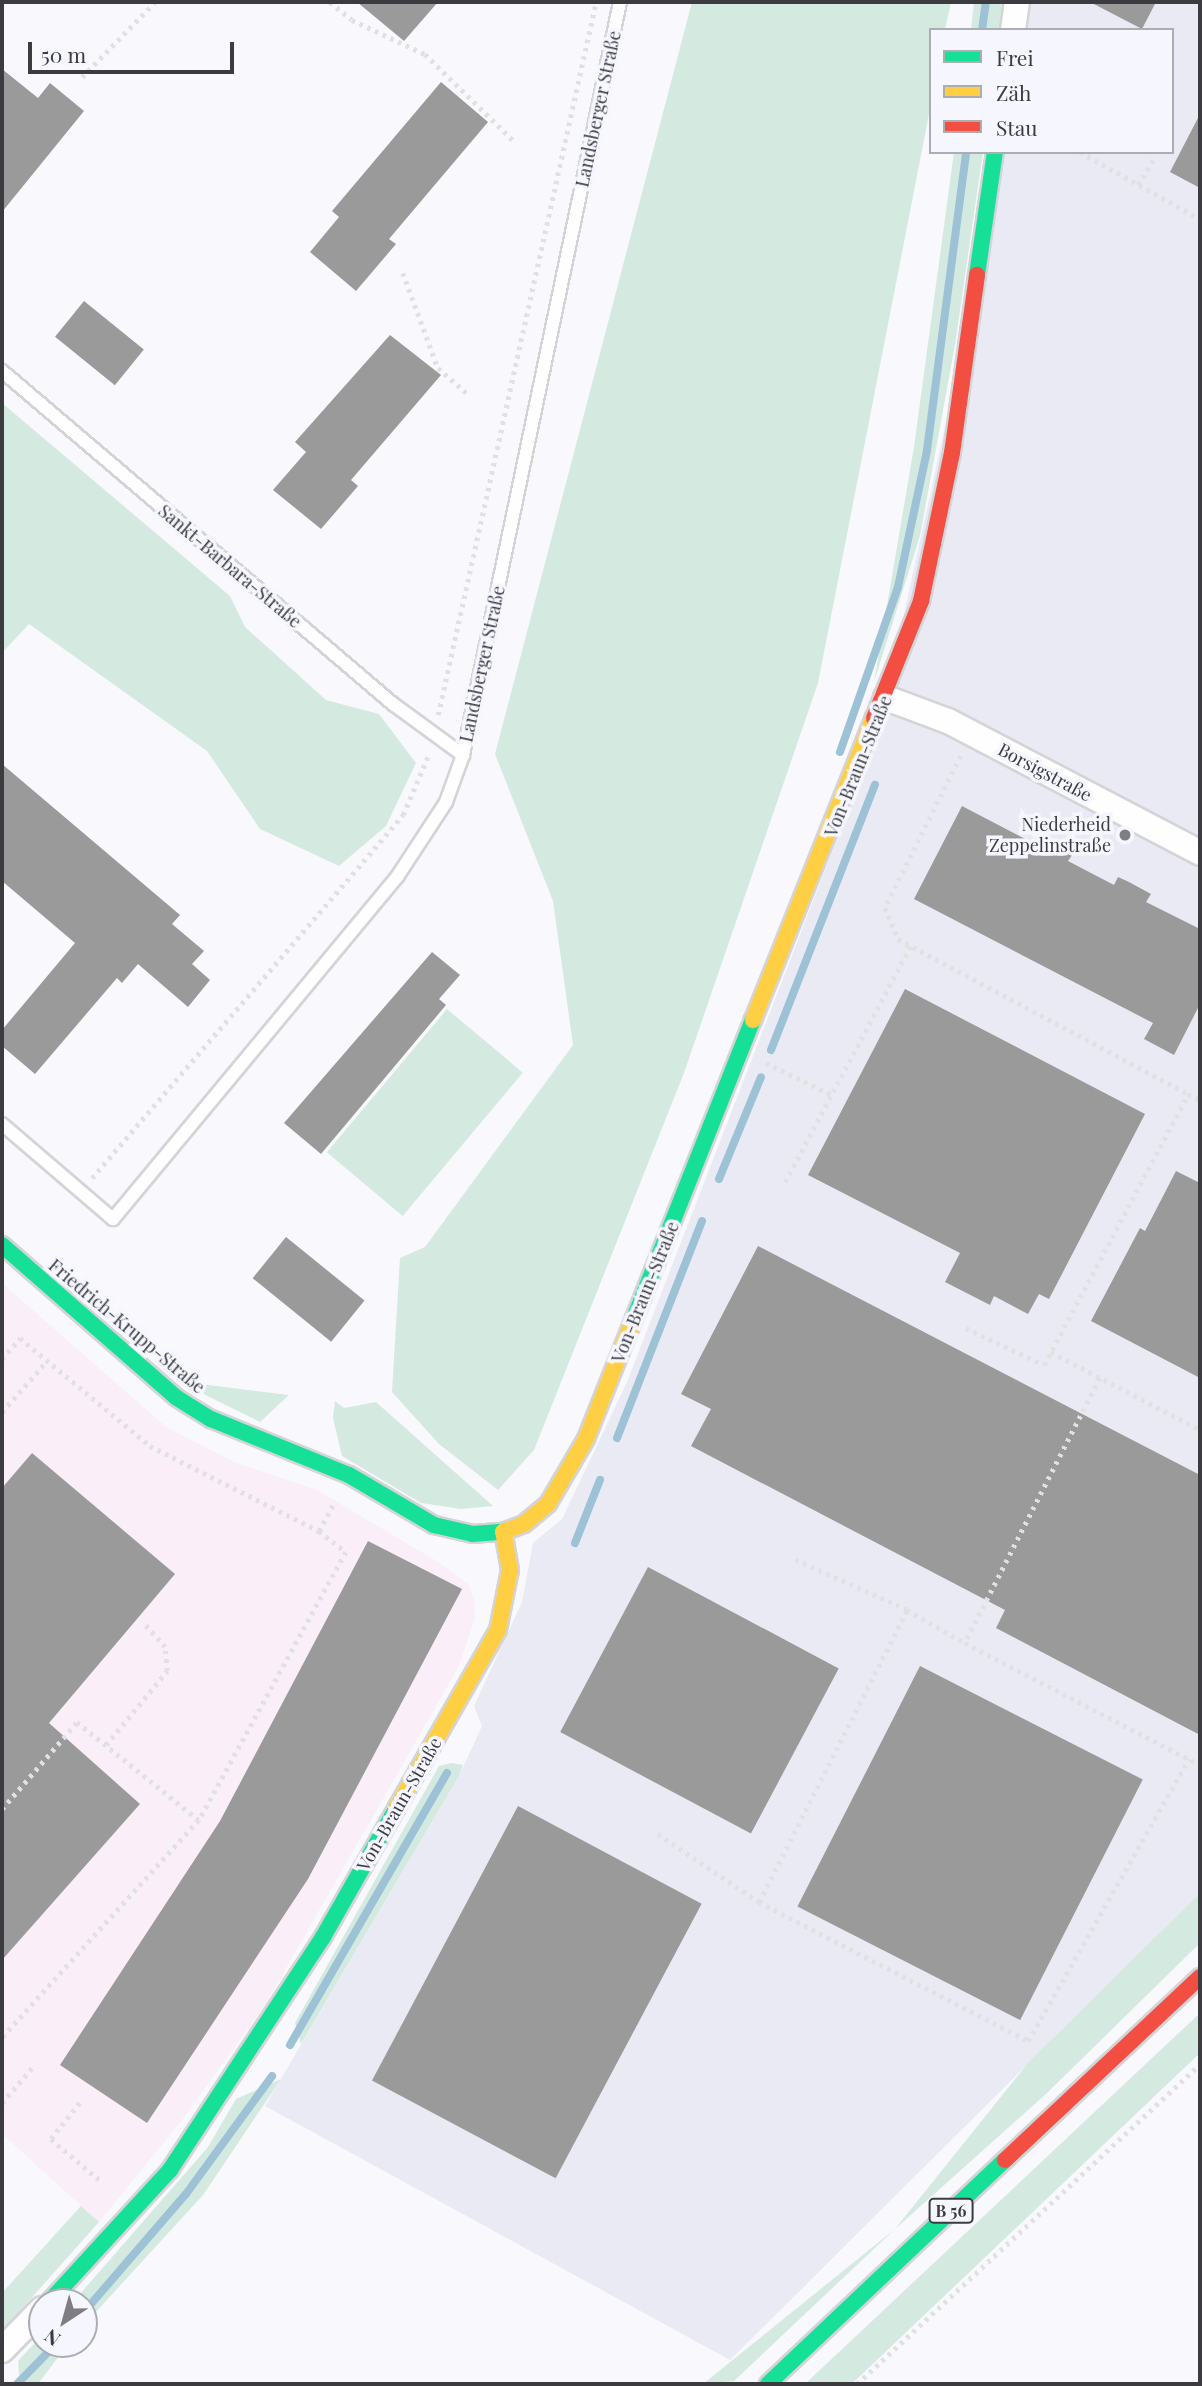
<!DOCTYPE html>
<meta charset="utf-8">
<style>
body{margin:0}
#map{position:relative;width:1202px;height:2386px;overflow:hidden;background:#f8f8fd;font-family:"Playfair Display",serif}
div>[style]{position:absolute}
.commercial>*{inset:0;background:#faeef8}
.built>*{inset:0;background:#eaeaf4}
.green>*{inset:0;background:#d4eae0;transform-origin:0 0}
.stream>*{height:8px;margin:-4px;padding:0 4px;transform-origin:4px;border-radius:4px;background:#9dc2d6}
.building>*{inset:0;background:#9a9a9b;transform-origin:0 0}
.path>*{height:4.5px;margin-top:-2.25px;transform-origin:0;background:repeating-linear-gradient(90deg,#e1e1e3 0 3.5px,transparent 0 8.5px)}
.roads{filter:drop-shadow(2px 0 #d4d4d8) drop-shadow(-2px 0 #d4d4d8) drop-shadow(0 2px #d4d4d8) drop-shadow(0 -2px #d4d4d8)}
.lane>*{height:12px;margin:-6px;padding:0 6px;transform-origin:6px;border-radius:6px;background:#fefeff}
.street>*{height:24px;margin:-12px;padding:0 12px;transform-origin:12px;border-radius:12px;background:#fefeff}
.fast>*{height:16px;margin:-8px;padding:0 8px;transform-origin:8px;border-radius:8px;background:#16e098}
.slow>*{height:16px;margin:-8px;padding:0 8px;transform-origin:8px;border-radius:8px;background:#ffcf43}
.jam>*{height:16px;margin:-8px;padding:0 8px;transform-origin:8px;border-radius:8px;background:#f24e42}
.dots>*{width:19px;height:19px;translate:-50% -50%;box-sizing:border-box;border:4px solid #f6f6ff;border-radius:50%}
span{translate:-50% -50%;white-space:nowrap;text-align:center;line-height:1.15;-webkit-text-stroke:7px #f6f6ff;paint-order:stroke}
.shield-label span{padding:2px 5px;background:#f6f6ff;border:2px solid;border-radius:5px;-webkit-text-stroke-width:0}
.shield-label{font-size:16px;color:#3c3c40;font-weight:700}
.street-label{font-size:18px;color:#3c3c40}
.poi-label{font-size:18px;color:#3c3c40}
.right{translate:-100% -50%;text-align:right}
.frame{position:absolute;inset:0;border:4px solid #3c3c40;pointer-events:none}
.legend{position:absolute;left:929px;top:28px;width:245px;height:126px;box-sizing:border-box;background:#f6f6ff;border:2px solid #acacb3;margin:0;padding:9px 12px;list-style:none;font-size:21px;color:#3c3c40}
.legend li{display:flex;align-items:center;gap:14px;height:35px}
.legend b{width:35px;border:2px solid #acacb3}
.north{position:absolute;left:28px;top:2288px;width:70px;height:70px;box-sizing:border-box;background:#f6f6ff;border:2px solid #acacb3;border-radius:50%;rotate:216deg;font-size:19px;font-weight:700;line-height:28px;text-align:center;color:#3c3c40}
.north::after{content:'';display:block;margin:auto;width:24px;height:32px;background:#7e7e82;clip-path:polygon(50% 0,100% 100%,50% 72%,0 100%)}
.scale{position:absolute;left:28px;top:42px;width:206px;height:32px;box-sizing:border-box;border:4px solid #3c3c40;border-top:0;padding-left:9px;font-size:21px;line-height:24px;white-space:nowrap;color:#3c3c40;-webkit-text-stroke:5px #f6f6ff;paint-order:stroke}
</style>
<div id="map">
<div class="commercial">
<i style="clip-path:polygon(2px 1283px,166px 1427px,234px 1462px,317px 1490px,438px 1562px,469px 1585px,474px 1600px,475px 1618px,459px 1666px,265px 2005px,182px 2120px,99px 2222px,2px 2134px)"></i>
</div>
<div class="built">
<i style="clip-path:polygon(1030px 2px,1200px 2px,1200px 1893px,730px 2360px,265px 2106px,459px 1776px,482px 1726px,474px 1706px,522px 1602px,533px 1543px,562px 1519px,627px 1382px,878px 733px,1005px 152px,1172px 152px,1172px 30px,1025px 30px)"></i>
</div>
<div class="green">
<i style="clip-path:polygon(692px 2px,951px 2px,945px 30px,931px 30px,931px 104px,818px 683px,684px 1073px,534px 1450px,498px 1490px,439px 1444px,392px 1392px,400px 1258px,425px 1247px,573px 1045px,553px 901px,495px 754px)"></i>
<i style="clip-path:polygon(974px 2px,1004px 2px,1001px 30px,971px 30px)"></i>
<i style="clip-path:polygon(954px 152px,983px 152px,955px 345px,920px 536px,874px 682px,914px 447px)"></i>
<i style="clip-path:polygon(2px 403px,230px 596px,245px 627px,326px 700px,379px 714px,416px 763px,386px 826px,339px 866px,260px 829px,207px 751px,29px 624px,2px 653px)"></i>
<i style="left:447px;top:1009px;width:99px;height:187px;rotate:40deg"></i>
<i style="clip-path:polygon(177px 1381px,289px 1395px,260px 1422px)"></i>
<i style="clip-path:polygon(335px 1401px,344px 1408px,376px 1402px,493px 1506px,461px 1509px,421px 1503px,342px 1456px,333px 1418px)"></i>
<i style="clip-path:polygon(451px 1763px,463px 1765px,459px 1776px,301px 2044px,295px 2023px,439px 1766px)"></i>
<i style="clip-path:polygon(1200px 1893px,1200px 1943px,1046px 2094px,895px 2229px,734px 2381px,703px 2384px,895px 2229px,1028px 2063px)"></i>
<i style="clip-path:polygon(1200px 2013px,1200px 2053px,857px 2379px,851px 2384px,805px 2384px)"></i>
<i style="clip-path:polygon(281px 2079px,203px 2195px,84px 2325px,84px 2302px,73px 2302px,208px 2147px,236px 2099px)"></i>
<i style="clip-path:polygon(81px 2206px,99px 2222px,2px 2331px,2px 2293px)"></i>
<i style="clip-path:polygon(42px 2335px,42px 2344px,68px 2344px,38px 2384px,2px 2384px,12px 2383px,19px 2376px,18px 2361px)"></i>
</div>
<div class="stream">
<i style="left:982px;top:30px;width:28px;rotate:-82deg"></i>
<i style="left:840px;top:752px;width:175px;rotate:-70.6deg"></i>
<i style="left:898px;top:587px;width:140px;rotate:-78deg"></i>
<i style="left:927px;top:450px;width:301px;rotate:-82.5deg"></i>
<i style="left:771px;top:1050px;width:285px;rotate:-68.6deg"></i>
<i style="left:719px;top:1179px;width:110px;rotate:-67.6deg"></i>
<i style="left:617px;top:1438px;width:233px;rotate:-68.6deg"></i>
<i style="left:575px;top:1543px;width:68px;rotate:-68.4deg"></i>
<i style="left:290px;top:2045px;width:314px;rotate:-60deg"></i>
<i style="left:84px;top:2312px;width:156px;rotate:-49.2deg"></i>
<i style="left:186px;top:2194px;width:146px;rotate:-53.9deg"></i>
<i style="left:17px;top:2384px;width:56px;rotate:-45.7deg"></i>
</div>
<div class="building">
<i style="clip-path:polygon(357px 2px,438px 2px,404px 41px)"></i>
<i style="clip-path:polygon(1090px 2px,1156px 2px,1142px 29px)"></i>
<i style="clip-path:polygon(2px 69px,38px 98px,50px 83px,84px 111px,2px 212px)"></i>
<i style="clip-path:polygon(441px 82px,488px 122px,389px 239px,396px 244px,356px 291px,310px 252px,339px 217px,332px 211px)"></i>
<i style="clip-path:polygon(1200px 114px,1200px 188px,1170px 172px)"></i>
<i style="left:84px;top:301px;width:77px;height:46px;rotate:39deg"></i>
<i style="clip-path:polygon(390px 335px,441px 375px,351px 480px,358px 486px,321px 529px,273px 490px,306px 452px,295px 442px)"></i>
<i style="clip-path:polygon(2px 764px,180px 915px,172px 924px,204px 951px,192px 964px,210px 980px,188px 1007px,138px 964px,122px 983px,117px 978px,35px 1074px,2px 1046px,2px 1030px,75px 943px,2px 881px)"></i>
<i style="clip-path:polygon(962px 806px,1033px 843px,1037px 835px,1072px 855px,1068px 861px,1114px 885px,1118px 877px,1129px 882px,1151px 894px,1146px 902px,1200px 929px,1200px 1004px,1174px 1055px,1144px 1039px,1153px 1023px,914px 899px)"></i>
<i style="clip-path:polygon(432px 952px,460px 975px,439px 999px,446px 1005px,321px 1154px,284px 1123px)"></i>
<i style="clip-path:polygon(905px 989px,1145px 1114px,1049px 1299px,1039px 1294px,1028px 1314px,994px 1296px,990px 1305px,945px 1282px,960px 1253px,808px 1175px)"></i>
<i style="clip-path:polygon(1176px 1171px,1200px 1183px,1200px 1378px,1091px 1321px,1140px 1228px,1145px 1231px)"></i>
<i style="left:286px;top:1237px;width:101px;height:53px;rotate:39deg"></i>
<i style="clip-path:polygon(758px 1246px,1200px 1475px,1200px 1735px,996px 1628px,1005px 1610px,691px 1446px,711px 1409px,681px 1394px)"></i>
<i style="clip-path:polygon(32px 1453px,175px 1574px,49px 1723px,140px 1804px,2px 1960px,2px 1488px)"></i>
<i style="clip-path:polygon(368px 1541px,462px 1589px,308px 1879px,147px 2123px,60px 2065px,220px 1821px)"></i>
<i style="left:648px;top:1567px;width:216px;height:187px;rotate:28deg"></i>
<i style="left:920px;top:1666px;width:250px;height:270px;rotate:27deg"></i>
<i style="left:518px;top:1806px;width:208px;height:311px;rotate:28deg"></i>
</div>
<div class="path">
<i style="left:330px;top:2px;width:28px;rotate:39deg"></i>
<i style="left:352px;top:20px;width:81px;rotate:25deg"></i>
<i style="left:425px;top:54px;width:127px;rotate:44.4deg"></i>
<i style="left:82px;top:77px;width:105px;rotate:-45.8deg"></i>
<i style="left:1080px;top:152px;width:137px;rotate:29.2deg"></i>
<i style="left:1138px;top:185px;width:31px;rotate:-59deg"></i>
<i style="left:403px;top:273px;width:101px;rotate:69.8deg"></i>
<i style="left:438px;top:368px;width:38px;rotate:41deg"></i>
<i style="left:438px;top:715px;width:730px;rotate:-77.51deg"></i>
<i style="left:961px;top:756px;width:170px;rotate:116.6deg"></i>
<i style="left:885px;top:908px;width:34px;rotate:67deg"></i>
<i style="left:898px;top:939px;width:329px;rotate:28.1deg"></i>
<i style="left:766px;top:1063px;width:73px;rotate:25.9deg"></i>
<i style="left:92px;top:1178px;width:478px;rotate:-49.4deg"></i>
<i style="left:403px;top:815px;width:66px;rotate:-66.9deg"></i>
<i style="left:785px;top:1182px;width:268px;rotate:-62deg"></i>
<i style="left:966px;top:1328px;width:86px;rotate:25.4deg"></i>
<i style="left:1044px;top:1365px;width:307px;rotate:-62deg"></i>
<i style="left:1188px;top:1094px;width:13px;rotate:27deg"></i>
<i style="left:1051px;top:1352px;width:168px;rotate:27.6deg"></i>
<i style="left:2px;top:1359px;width:28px;rotate:-49deg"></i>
<i style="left:20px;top:1338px;width:169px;rotate:39.7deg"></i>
<i style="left:150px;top:1446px;width:189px;rotate:26.7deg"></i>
<i style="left:319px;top:1531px;width:34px;rotate:38deg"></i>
<i style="left:346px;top:1552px;width:306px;rotate:118.7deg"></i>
<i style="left:1100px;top:1378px;width:297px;rotate:117deg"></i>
<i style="left:965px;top:1643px;width:265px;rotate:27.4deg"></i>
<i style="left:2px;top:1412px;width:68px;rotate:-48.6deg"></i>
<i style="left:319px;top:1531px;width:34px;rotate:-62deg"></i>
<i style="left:907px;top:1610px;width:67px;rotate:29.6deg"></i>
<i style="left:106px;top:1745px;width:96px;rotate:-50.5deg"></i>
<i style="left:167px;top:1671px;width:24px;rotate:-95deg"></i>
<i style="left:165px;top:1647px;width:30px;rotate:-132deg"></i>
<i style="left:2px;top:1809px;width:115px;rotate:-49.2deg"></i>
<i style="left:77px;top:1722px;width:156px;rotate:38.8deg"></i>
<i style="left:199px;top:1820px;width:294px;rotate:132.1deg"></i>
<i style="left:658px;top:1834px;width:122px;rotate:34deg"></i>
<i style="left:759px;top:1902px;width:303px;rotate:27.3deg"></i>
<i style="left:1028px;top:2041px;width:325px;rotate:-60.3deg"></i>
<i style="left:759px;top:1902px;width:327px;rotate:-63.1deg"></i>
<i style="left:907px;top:1610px;width:125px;rotate:-155.9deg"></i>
<i style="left:2px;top:2103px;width:46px;rotate:-49.4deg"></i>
<i style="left:80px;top:2103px;width:46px;rotate:128.9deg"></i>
<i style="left:51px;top:2139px;width:68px;rotate:40.2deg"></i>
<i style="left:857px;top:2384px;width:469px;rotate:-43deg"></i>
</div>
<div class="roads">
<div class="lane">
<i style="left:2px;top:371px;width:514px;rotate:40.42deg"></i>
<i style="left:393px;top:704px;width:87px;rotate:36.1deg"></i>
<i style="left:2px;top:1124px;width:146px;rotate:40.6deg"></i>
<i style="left:113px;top:1219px;width:445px;rotate:-50.3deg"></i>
<i style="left:397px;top:877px;width:90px;rotate:-56.8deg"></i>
<i style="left:446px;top:802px;width:50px;rotate:-70.1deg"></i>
<i style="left:463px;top:755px;width:769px;rotate:-78.22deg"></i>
</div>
<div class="street">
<i style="left:1013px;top:30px;width:28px;rotate:-82deg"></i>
<i style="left:886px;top:698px;width:66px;rotate:20.4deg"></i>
<i style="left:948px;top:721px;width:284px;rotate:27.6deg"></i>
<i style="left:2px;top:2350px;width:57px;rotate:-45.7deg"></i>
</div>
<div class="fast">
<i style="left:977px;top:275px;width:124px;rotate:-81.7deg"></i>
<i style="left:2px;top:1245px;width:232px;rotate:41.2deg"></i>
<i style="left:177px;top:1398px;width:40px;rotate:32deg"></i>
<i style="left:211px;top:1419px;width:149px;rotate:22.1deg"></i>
<i style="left:349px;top:1475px;width:99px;rotate:30.5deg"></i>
<i style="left:434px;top:1525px;width:39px;rotate:13deg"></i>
<i style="left:472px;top:1534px;width:31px;rotate:-4deg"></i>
<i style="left:631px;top:1326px;width:329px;rotate:-68.3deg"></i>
<i style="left:49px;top:2302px;width:179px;rotate:-47.5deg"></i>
<i style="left:170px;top:2170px;width:279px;rotate:-56.7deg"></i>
<i style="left:323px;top:1937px;width:147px;rotate:-60.3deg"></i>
<i style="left:768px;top:2384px;width:326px;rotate:-43.4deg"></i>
</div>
<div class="slow">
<i style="left:753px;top:1020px;width:325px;rotate:-68.2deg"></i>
<i style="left:396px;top:1809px;width:206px;rotate:-60.3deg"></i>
<i style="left:498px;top:1630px;width:61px;rotate:-78.7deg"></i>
<i style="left:510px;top:1570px;width:39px;rotate:-100deg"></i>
<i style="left:503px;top:1532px;width:22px;rotate:-21deg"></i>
<i style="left:524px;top:1524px;width:31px;rotate:-40deg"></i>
<i style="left:548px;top:1504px;width:75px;rotate:-59.7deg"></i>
<i style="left:586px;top:1439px;width:122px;rotate:-68.3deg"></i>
</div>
<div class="jam">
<i style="left:874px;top:718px;width:126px;rotate:-68.1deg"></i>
<i style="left:921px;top:601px;width:151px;rotate:-78.2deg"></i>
<i style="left:952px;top:453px;width:180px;rotate:-82deg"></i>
<i style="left:1005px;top:2160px;width:267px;rotate:-43.2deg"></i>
</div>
</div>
<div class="dots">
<i style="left:1125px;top:835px;background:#7e7e82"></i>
</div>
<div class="shield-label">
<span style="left:951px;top:2211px">B 56</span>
</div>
<div class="street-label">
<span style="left:598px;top:109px;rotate:-78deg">Landsberger Straße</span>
<span style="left:230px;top:566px;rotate:40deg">Sankt-Barbara-Straße</span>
<span style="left:482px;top:664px;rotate:-78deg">Landsberger Straße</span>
<span style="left:858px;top:766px;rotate:-68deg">Von-Braun-Straße</span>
<span style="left:1045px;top:772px;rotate:28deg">Borsigstraße</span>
<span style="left:645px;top:1292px;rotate:-68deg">Von-Braun-Straße</span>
<span style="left:127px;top:1326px;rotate:40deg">Friedrich-Krupp-Straße</span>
<span style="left:399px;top:1804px;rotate:-60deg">Von-Braun-Straße</span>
</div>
<div class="poi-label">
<span class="right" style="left:1111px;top:835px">Niederheid<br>Zeppelinstraße</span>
</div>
<div class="frame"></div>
<ul class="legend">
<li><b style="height:9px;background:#16e098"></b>Frei</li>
<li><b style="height:9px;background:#ffcf43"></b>Zäh</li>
<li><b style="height:9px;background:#f24e42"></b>Stau</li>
</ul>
<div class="north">N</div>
<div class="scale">50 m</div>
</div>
